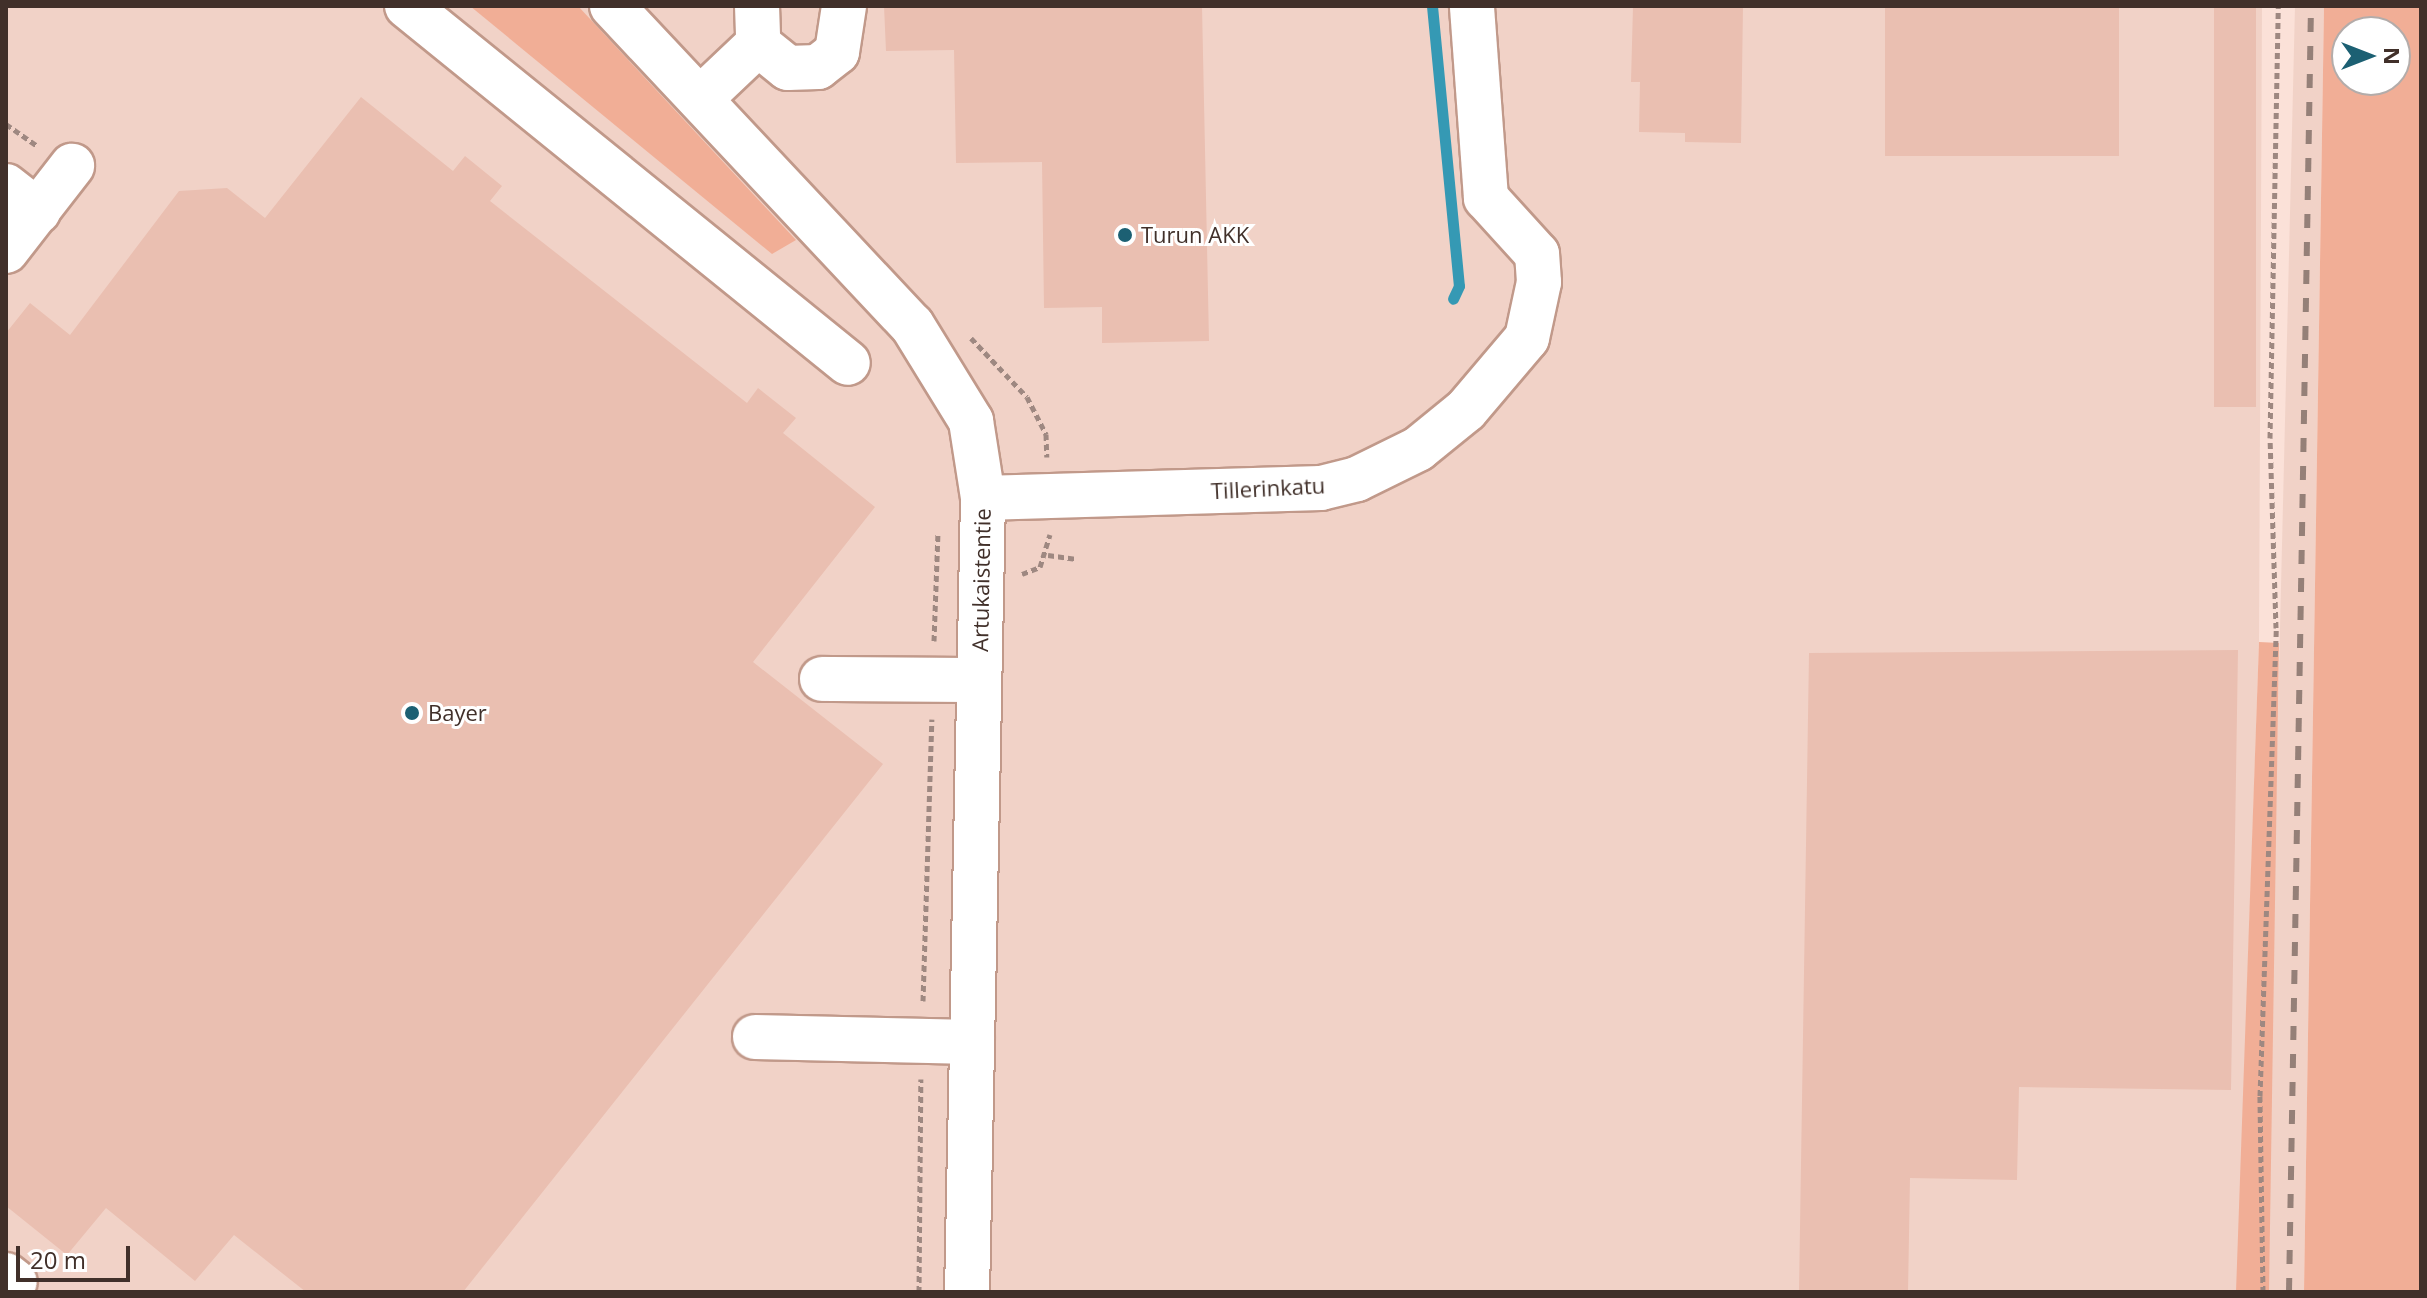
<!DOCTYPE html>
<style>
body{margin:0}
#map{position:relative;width:2427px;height:1298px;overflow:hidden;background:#fbe1d8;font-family:"Open Sans",sans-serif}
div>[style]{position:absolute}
.built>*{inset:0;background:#f1d2c7}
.green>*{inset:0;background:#f1ae96}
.stream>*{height:11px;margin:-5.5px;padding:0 5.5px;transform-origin:5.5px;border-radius:5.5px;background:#3599b4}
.building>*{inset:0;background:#eabfb1;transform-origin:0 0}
.path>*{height:5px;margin-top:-2.5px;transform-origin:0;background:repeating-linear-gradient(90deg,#9e8881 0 6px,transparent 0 10px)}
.roads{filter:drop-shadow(2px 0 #c1998a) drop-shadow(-2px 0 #c1998a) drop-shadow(0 2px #c1998a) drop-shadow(0 -2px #c1998a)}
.minor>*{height:44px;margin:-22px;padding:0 22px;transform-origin:22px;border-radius:22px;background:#fff}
.rail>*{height:6px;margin-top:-3px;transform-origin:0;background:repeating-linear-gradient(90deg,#958078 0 14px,transparent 0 28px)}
.dots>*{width:22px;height:22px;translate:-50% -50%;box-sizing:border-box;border:4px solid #fff;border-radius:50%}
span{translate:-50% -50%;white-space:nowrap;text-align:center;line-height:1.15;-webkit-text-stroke:6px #fff;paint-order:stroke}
.poi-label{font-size:22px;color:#41302a}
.left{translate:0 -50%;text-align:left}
.street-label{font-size:22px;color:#41302a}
.frame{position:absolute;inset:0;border:8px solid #41302a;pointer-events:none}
.north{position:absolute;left:2331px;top:16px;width:80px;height:80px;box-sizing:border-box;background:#fff;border:2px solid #b3acaa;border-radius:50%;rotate:90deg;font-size:22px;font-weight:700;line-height:32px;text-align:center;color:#41302a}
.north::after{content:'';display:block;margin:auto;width:28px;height:36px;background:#1c6073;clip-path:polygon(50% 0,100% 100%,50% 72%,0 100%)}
.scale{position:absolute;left:16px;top:1246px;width:114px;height:36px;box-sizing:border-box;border:4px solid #41302a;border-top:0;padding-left:10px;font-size:24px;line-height:28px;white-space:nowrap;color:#41302a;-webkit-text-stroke:6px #fff;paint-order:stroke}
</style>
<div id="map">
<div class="built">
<i style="clip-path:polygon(6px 6px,2262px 6px,2259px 642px,2237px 1292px,6px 1292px)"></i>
<i style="clip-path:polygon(2295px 6px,2324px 6px,2304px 1292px,2264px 1292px)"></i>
</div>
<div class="green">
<i style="clip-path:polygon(470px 6px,578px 6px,796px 240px,772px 254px)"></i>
<i style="clip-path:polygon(evenodd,2324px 6px,2421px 6px,2421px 1292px,2304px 1292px,2324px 6px,2347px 32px,2395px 32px,2395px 80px,2347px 80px,2347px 32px)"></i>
<i style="clip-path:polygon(2259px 642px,2279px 643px,2269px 1292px,2236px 1292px)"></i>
</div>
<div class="stream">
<i style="left:1432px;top:6px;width:281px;rotate:84.5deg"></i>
<i style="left:1459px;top:286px;width:14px;rotate:115deg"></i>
</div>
<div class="building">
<i style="clip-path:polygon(884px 6px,1202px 6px,1209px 341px,1102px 343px,1102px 307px,1044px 308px,1042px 162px,956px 163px,954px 50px,886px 51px)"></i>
<i style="clip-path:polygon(1633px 6px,1743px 6px,1741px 143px,1685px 142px,1685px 133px,1639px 132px,1640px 82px,1631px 82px)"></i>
<i style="left:1885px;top:6px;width:234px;height:150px"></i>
<i style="left:2214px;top:6px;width:42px;height:401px"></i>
<i style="clip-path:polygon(361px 97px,453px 171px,465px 156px,502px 186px,490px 201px,747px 403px,758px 388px,796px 418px,783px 433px,875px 507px,753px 662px,883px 764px,463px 1292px,306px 1292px,234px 1235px,195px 1281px,106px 1208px,67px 1255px,6px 1206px,6px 333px,30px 303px,70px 335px,179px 191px,227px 188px,265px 218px)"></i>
<i style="clip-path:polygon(2238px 650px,2231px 1090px,2019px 1087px,2017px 1180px,1910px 1178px,1908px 1292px,1799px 1292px,1809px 653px)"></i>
</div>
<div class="path">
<i style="left:6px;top:124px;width:39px;rotate:35deg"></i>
<i style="left:971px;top:338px;width:81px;rotate:46.5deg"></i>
<i style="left:1027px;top:397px;width:42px;rotate:62.8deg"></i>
<i style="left:1046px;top:434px;width:23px;rotate:88deg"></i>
<i style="left:1048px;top:555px;width:27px;rotate:8deg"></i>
<i style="left:1022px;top:574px;width:19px;rotate:-21deg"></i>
<i style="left:1040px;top:567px;width:34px;rotate:-73deg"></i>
<i style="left:934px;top:641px;width:109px;rotate:-87.9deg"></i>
<i style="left:923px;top:1001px;width:282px;rotate:-88.2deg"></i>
<i style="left:919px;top:1292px;width:213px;rotate:-89.5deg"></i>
<i style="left:2263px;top:1292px;width:196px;rotate:-90.9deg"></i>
<i style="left:2260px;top:1096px;width:468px;rotate:-88deg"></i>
<i style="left:2276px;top:628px;width:190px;rotate:-91.8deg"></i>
<i style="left:2270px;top:438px;width:432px;rotate:-88.9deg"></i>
</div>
<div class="roads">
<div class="minor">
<i style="left:407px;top:6px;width:567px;rotate:38.99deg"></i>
<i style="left:612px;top:6px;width:438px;rotate:46.8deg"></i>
<i style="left:912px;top:325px;width:113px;rotate:58.4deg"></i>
<i style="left:971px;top:421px;width:78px;rotate:81.1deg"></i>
<i style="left:983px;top:498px;width:794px;rotate:91.15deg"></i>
<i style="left:757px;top:6px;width:38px;rotate:88deg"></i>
<i style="left:758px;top:44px;width:38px;rotate:39deg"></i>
<i style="left:788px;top:68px;width:30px;rotate:-2deg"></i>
<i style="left:818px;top:67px;width:24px;rotate:-38deg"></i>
<i style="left:837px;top:52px;width:47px;rotate:-81.3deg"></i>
<i style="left:700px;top:99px;width:80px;rotate:-43.5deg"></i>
<i style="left:6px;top:186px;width:41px;rotate:38deg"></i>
<i style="left:6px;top:251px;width:108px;rotate:-52.2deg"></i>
<i style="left:983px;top:498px;width:338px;rotate:-1.7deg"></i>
<i style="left:1321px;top:488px;width:37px;rotate:-14deg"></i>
<i style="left:1357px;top:479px;width:68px;rotate:-26.2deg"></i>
<i style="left:1418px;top:449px;width:62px;rotate:-39.1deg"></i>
<i style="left:1466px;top:410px;width:94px;rotate:-49.7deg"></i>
<i style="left:1527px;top:338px;width:57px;rotate:-77.9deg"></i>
<i style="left:1539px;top:282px;width:28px;rotate:-94deg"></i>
<i style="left:1537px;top:254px;width:76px;rotate:-132.3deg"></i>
<i style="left:1486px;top:198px;width:193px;rotate:-94.2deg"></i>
<i style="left:822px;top:679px;width:157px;rotate:0.4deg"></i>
<i style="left:755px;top:1037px;width:217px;rotate:1.3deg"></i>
<i style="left:6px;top:1275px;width:11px;rotate:38deg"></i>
</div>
</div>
<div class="rail">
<i style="left:2289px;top:1292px;width:1286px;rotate:-89.02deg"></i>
</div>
<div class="dots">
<i style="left:1125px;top:235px;background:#1c6073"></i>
<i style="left:412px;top:713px;background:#1c6073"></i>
</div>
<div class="poi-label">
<span class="left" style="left:1141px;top:235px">Turun AKK</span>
<span class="left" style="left:428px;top:713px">Bayer</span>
</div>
<div class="street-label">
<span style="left:1268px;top:488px;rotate:-3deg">Tillerinkatu</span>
<span style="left:981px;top:580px;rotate:-89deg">Artukaistentie</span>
</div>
<div class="frame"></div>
<div class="north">N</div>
<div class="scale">20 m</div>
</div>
